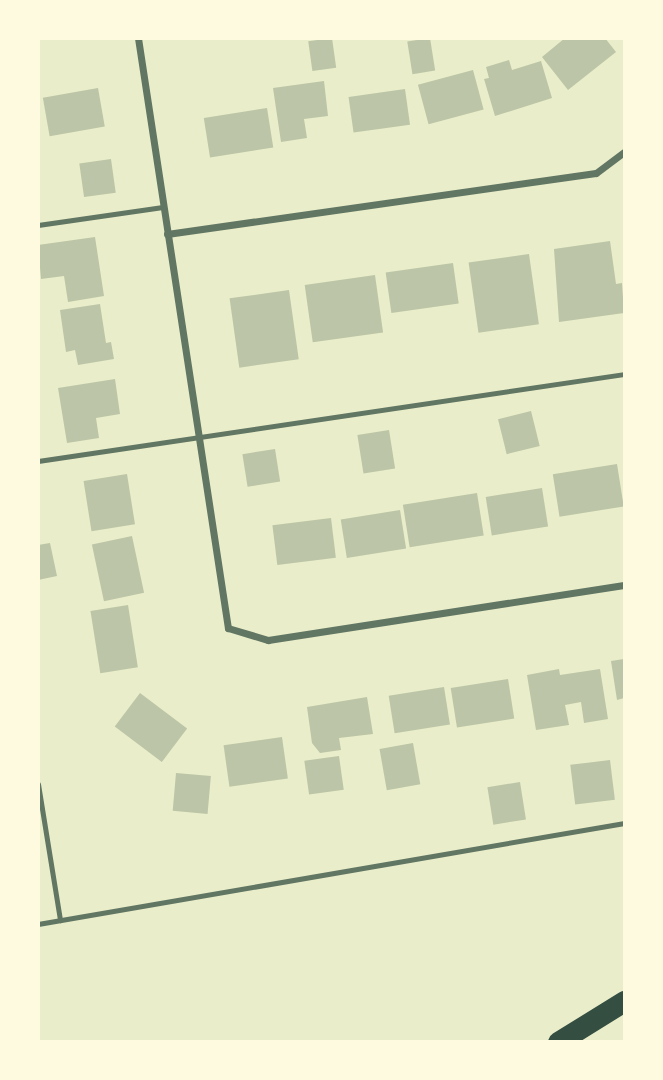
<!DOCTYPE html>
<style>
body{margin:0}
#map{position:relative;width:663px;height:1080px;overflow:hidden;background:#e9edc9;font-family:Rubik,sans-serif}
div>[style]{position:absolute}
.building>*{inset:0;background:#bcc5a7;transform-origin:0 0}
.service>*{height:5px;margin:-2.5px;padding:0 2.5px;transform-origin:2.5px;border-radius:2.5px;background:#617663}
.minor>*{height:7px;margin:-3.5px;padding:0 3.5px;transform-origin:3.5px;border-radius:3.5px;background:#617663}
.motorway>*{height:21px;margin:-10.5px;padding:0 10.5px;transform-origin:10.5px;border-radius:10.5px;background:#344e41}
span{translate:-50% -50%;white-space:nowrap;text-align:center;line-height:1.15;-webkit-text-stroke:7px #fefae0;paint-order:stroke}
.frame{position:absolute;inset:0;border:40px solid #fefae0;pointer-events:none}
</style>
<div id="map">
<div class="building">
<i style="left:332px;top:38px;width:30px;height:24px;rotate:82deg"></i>
<i style="left:430px;top:38px;width:33px;height:23px;rotate:81deg"></i>
<i style="clip-path:polygon(565px 38px,605px 38px,616px 52px,568px 90px,542px 57px)"></i>
<i style="clip-path:polygon(509px 60px,512px 70px,541px 61px,552px 98px,495px 116px,484px 79px,489px 78px,486px 67px)"></i>
<i style="left:473px;top:70px;width:41px;height:57px;rotate:75deg"></i>
<i style="clip-path:polygon(324px 81px,328px 116px,304px 119px,307px 138px,281px 142px,273px 88px)"></i>
<i style="left:98px;top:88px;width:39px;height:56px;rotate:80deg"></i>
<i style="left:405px;top:89px;width:36px;height:57px;rotate:82deg"></i>
<i style="left:267px;top:108px;width:40px;height:64px;rotate:81deg"></i>
<i style="left:111px;top:159px;width:34px;height:32px;rotate:82deg"></i>
<i style="clip-path:polygon(95px 237px,104px 296px,68px 302px,64px 276px,41px 279px,38px 245px)"></i>
<i style="clip-path:polygon(610px 241px,616px 284px,622px 283px,624px 313px,559px 322px,554px 249px)"></i>
<i style="left:529px;top:254px;width:71px;height:61px;rotate:82deg"></i>
<i style="left:453px;top:263px;width:41px;height:68px;rotate:82deg"></i>
<i style="left:375px;top:275px;width:58px;height:71px;rotate:82deg"></i>
<i style="left:289px;top:290px;width:70px;height:60px;rotate:82deg"></i>
<i style="clip-path:polygon(100px 304px,106px 343px,111px 342px,114px 359px,78px 365px,75px 350px,66px 352px,60px 310px)"></i>
<i style="clip-path:polygon(115px 379px,120px 414px,96px 418px,99px 438px,67px 443px,58px 388px)"></i>
<i style="left:531px;top:411px;width:36px;height:34px;rotate:76deg"></i>
<i style="left:389px;top:430px;width:39px;height:32px;rotate:81deg"></i>
<i style="left:275px;top:449px;width:33px;height:33px;rotate:81deg"></i>
<i style="left:617px;top:464px;width:43px;height:65px;rotate:81deg"></i>
<i style="left:127px;top:474px;width:51px;height:44px;rotate:81deg"></i>
<i style="left:542px;top:488px;width:39px;height:57px;rotate:81deg"></i>
<i style="left:477px;top:493px;width:43px;height:75px;rotate:81deg"></i>
<i style="left:400px;top:510px;width:39px;height:60px;rotate:81deg"></i>
<i style="left:331px;top:518px;width:40px;height:59px;rotate:83deg"></i>
<i style="left:132px;top:536px;width:58px;height:41px;rotate:78deg"></i>
<i style="clip-path:polygon(50px 543px,57px 576px,38px 580px,38px 545px)"></i>
<i style="left:128px;top:605px;width:63px;height:38px;rotate:81deg"></i>
<i style="clip-path:polygon(624px 659px,624px 698px,617px 700px,611px 661px)"></i>
<i style="clip-path:polygon(559px 669px,560px 675px,600px 669px,608px 719px,584px 723px,581px 702px,565px 705px,569px 725px,536px 730px,527px 675px)"></i>
<i style="left:508px;top:679px;width:40px;height:58px;rotate:81deg"></i>
<i style="left:444px;top:687px;width:38px;height:56px;rotate:81deg"></i>
<i style="left:140px;top:693px;width:59px;height:42px;rotate:37deg"></i>
<i style="clip-path:polygon(367px 697px,373px 734px,339px 738px,341px 750px,320px 753px,312px 743px,307px 707px)"></i>
<i style="left:282px;top:737px;width:42px;height:59px;rotate:82deg"></i>
<i style="left:413px;top:743px;width:42px;height:34px;rotate:80deg"></i>
<i style="left:339px;top:756px;width:34px;height:35px;rotate:82deg"></i>
<i style="left:610px;top:760px;width:40px;height:40px;rotate:83deg"></i>
<i style="left:176px;top:773px;width:35px;height:38px;rotate:5deg"></i>
<i style="left:520px;top:782px;width:38px;height:33px;rotate:81deg"></i>
</div>
<div class="service">
<i style="left:38px;top:225px;width:126px;rotate:-8.2deg"></i>
<i style="left:38px;top:461px;width:592px;rotate:-8.44deg"></i>
<i style="left:38px;top:784px;width:138px;rotate:80.8deg"></i>
<i style="left:38px;top:924px;width:595px;rotate:-9.78deg"></i>
</div>
<div class="minor">
<i style="left:138px;top:38px;width:597px;rotate:81.33deg"></i>
<i style="left:228px;top:628px;width:42px;rotate:16.7deg"></i>
<i style="left:268px;top:640px;width:360px;rotate:-8.8deg"></i>
<i style="left:167px;top:234px;width:433px;rotate:-8.1deg"></i>
<i style="left:596px;top:173px;width:35px;rotate:-37deg"></i>
</div>
<div class="motorway">
<i style="left:558px;top:1042px;width:78px;rotate:-31.8deg"></i>
</div>
<div class="frame"></div>
</div>
